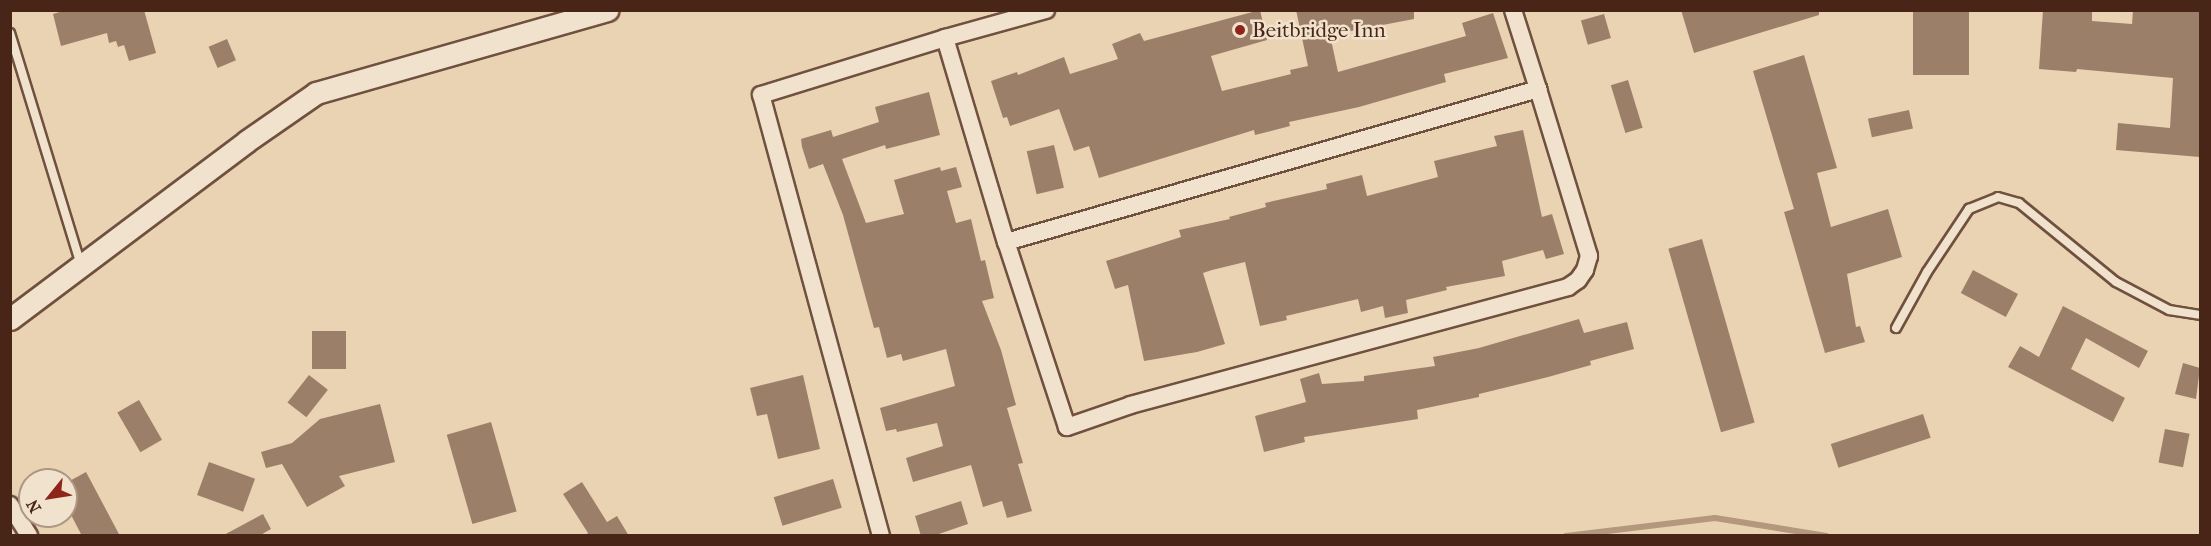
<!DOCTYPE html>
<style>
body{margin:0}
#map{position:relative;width:2211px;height:546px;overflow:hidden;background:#ead3b3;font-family:"IM FELL French Canon",serif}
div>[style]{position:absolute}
.stream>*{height:6px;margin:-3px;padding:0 3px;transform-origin:3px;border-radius:3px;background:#b3987e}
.building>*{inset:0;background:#9c7f68;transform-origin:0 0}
.roads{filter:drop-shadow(2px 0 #70503e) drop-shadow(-2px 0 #70503e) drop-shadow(0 2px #70503e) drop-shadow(0 -2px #70503e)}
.service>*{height:8px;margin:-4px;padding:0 4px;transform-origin:4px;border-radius:4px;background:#f1e2ce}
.minor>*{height:16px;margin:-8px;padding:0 8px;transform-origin:8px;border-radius:8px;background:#f1e2ce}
.tertiary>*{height:21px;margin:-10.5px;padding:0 10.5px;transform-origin:10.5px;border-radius:10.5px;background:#f1e2ce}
.dots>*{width:16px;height:16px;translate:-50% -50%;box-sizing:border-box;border:3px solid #f1e2ce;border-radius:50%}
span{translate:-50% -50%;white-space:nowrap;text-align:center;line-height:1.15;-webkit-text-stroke:5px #f1e2ce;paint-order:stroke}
.poi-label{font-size:21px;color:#482517}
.left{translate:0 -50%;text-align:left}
.frame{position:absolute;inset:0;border:12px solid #482517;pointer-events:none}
.north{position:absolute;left:18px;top:468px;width:60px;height:60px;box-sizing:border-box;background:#f1e2ce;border:2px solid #ad9685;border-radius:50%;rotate:240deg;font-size:16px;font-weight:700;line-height:24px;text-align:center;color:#482517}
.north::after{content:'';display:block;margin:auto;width:21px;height:27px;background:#8f2418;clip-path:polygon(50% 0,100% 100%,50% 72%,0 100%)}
</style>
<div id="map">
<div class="stream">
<i style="left:1566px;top:536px;width:150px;rotate:-6.9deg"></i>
<i style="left:1715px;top:518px;width:113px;rotate:9.1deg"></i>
</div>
<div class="building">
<i style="clip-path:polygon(66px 10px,144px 10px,156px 53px,129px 61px,124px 45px,118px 47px,116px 41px,109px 43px,107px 33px,61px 46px,53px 14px)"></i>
<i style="clip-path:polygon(1260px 10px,1267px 40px,1211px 56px,1222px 91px,1291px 74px,1290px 70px,1308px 66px,1296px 10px,1414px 10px,1414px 19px,1330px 35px,1338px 72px,1466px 36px,1462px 23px,1493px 13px,1508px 58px,1444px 74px,1446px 82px,1359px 107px,1289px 122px,1290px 126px,1255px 135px,1254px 130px,1099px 178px,1089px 146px,1074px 151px,1059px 109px,1010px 126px,1007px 117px,1003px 118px,991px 81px,1017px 72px,1018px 75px,1064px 57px,1070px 74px,1118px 59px,1112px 44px,1140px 33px,1144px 41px)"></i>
<i style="clip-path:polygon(1681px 10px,1819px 10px,1819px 15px,1694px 53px)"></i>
<i style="left:1913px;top:10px;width:56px;height:65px"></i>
<i style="clip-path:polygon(2043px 10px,2092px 10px,2092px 21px,2132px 24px,2133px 10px,2200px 10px,2200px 157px,2116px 150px,2118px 123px,2170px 128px,2173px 78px,2077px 69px,2076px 72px,2039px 69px)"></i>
<i style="left:1604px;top:14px;width:25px;height:24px;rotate:74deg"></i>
<i style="left:227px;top:39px;width:23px;height:20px;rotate:67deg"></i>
<i style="clip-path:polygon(1804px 55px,1837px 168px,1817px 173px,1831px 227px,1888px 209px,1902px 257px,1847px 274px,1856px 327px,1860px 326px,1865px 342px,1825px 353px,1784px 212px,1794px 209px,1753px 71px)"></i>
<i style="left:1628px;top:80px;width:50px;height:18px;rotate:73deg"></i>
<i style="clip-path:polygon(929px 92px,940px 135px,886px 149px,885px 145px,842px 159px,866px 223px,904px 214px,894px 180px,940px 167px,941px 171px,956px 167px,962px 187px,947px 191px,956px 223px,971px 219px,981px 261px,985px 260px,994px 298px,982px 301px,1001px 350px,1016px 405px,1007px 408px,1023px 463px,1018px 464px,1032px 511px,1007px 518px,1002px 501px,983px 507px,971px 465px,913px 482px,906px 458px,943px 446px,937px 423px,897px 432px,896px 429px,886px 431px,880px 408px,955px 386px,946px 349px,903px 361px,901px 354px,887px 358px,879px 327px,874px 328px,843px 215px,823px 164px,809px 169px,802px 147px,801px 139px,831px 130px,833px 137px,879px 122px,875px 107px)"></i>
<i style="left:1909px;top:110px;width:19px;height:42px;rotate:78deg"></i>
<i style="clip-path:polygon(1523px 130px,1542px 217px,1552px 214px,1564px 254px,1546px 259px,1543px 250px,1502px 261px,1505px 276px,1446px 287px,1447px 290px,1406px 300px,1408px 313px,1385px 318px,1383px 306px,1361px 312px,1358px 299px,1286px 316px,1287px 320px,1260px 326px,1245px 262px,1212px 270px,1203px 273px,1225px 344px,1197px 352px,1144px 361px,1128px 285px,1115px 289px,1106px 261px,1181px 237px,1179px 230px,1230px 219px,1229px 217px,1266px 207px,1265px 203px,1327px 189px,1326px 184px,1362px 175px,1367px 196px,1438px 177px,1434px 161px,1497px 146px,1494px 136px)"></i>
<i style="left:1054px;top:145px;width:44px;height:28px;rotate:77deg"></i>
<i style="left:1702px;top:239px;width:191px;height:35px;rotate:74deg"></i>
<i style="left:1973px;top:270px;width:51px;height:26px;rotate:28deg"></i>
<i style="clip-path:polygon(2063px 306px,2148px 351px,2139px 368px,2086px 338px,2071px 369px,2125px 398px,2113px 422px,2008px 367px,2020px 346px,2039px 357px)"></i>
<i style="clip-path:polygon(1579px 319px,1584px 333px,1627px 322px,1634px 349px,1590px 361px,1591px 365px,1548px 377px,1479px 394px,1479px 397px,1417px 410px,1418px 419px,1304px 437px,1305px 442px,1264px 452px,1255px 416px,1306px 402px,1300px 379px,1319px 373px,1322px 384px,1364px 381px,1364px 376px,1435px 366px,1433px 357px,1479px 348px)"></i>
<i style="left:312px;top:331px;width:34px;height:38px"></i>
<i style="clip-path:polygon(2183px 363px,2200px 368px,2196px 399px,2175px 394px)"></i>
<i style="left:309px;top:375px;width:24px;height:35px;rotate:38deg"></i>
<i style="clip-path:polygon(803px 375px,820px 449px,778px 459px,767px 414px,757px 416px,750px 388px)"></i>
<i style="left:139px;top:400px;width:46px;height:25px;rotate:60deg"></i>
<i style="clip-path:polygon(380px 404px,395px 462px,339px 476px,345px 486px,307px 507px,282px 464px,266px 468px,261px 452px,292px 443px,320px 419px)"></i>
<i style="left:1923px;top:414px;width:25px;height:97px;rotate:72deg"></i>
<i style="left:491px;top:422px;width:93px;height:46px;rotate:74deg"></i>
<i style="left:2165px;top:429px;width:25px;height:34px;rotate:11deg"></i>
<i style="left:209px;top:462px;width:49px;height:35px;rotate:20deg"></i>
<i style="clip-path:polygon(86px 472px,120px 536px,82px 536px,66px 505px,66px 483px)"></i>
<i style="left:833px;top:479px;width:30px;height:62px;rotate:73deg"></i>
<i style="clip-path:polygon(582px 482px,607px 522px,617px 516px,629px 536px,584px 536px,588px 533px,563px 494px)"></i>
<i style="clip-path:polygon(961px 501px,968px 524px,933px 536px,921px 536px,915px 516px)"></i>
<i style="clip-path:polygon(263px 514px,271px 529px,259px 536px,222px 536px)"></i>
</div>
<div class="roads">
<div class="service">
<i style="left:10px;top:33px;width:243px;rotate:73deg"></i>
<i style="left:1896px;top:328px;width:64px;rotate:-61deg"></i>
<i style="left:1927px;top:272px;width:76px;rotate:-56.3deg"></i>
<i style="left:1969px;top:209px;width:31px;rotate:-22deg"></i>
<i style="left:1998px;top:197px;width:22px;rotate:16deg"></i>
<i style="left:2019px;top:203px;width:125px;rotate:39.2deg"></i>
<i style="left:2116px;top:282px;width:60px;rotate:27.8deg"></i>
<i style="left:2169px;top:310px;width:31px;rotate:9deg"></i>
</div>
<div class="minor">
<i style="left:1513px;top:10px;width:83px;rotate:72.4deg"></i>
<i style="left:1538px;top:89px;width:175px;rotate:73deg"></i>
<i style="left:1589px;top:256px;width:15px;rotate:106deg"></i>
<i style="left:1585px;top:270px;width:12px;rotate:125deg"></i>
<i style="left:1578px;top:280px;width:12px;rotate:145deg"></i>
<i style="left:1568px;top:287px;width:453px;rotate:164.9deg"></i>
<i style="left:1131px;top:405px;width:68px;rotate:161deg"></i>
<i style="left:1067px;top:427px;width:195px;rotate:-108.2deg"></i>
<i style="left:1006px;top:242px;width:554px;rotate:-16.04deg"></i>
<i style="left:945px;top:38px;width:213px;rotate:73.4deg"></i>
<i style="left:10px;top:505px;width:36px;rotate:58deg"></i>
<i style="left:881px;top:536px;width:457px;rotate:-105.2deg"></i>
<i style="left:761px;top:95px;width:193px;rotate:-17.2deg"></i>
<i style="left:945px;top:38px;width:105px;rotate:-15.5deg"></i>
</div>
<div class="tertiary">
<i style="left:10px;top:319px;width:296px;rotate:-36.9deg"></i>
<i style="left:247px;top:141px;width:84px;rotate:-34.8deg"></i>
<i style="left:316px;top:93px;width:303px;rotate:-15.9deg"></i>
</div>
</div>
<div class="dots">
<i style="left:1240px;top:30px;background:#8f2418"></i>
</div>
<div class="poi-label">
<span class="left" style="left:1252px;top:30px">Beitbridge Inn</span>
</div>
<div class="frame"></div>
<div class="north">N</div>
</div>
